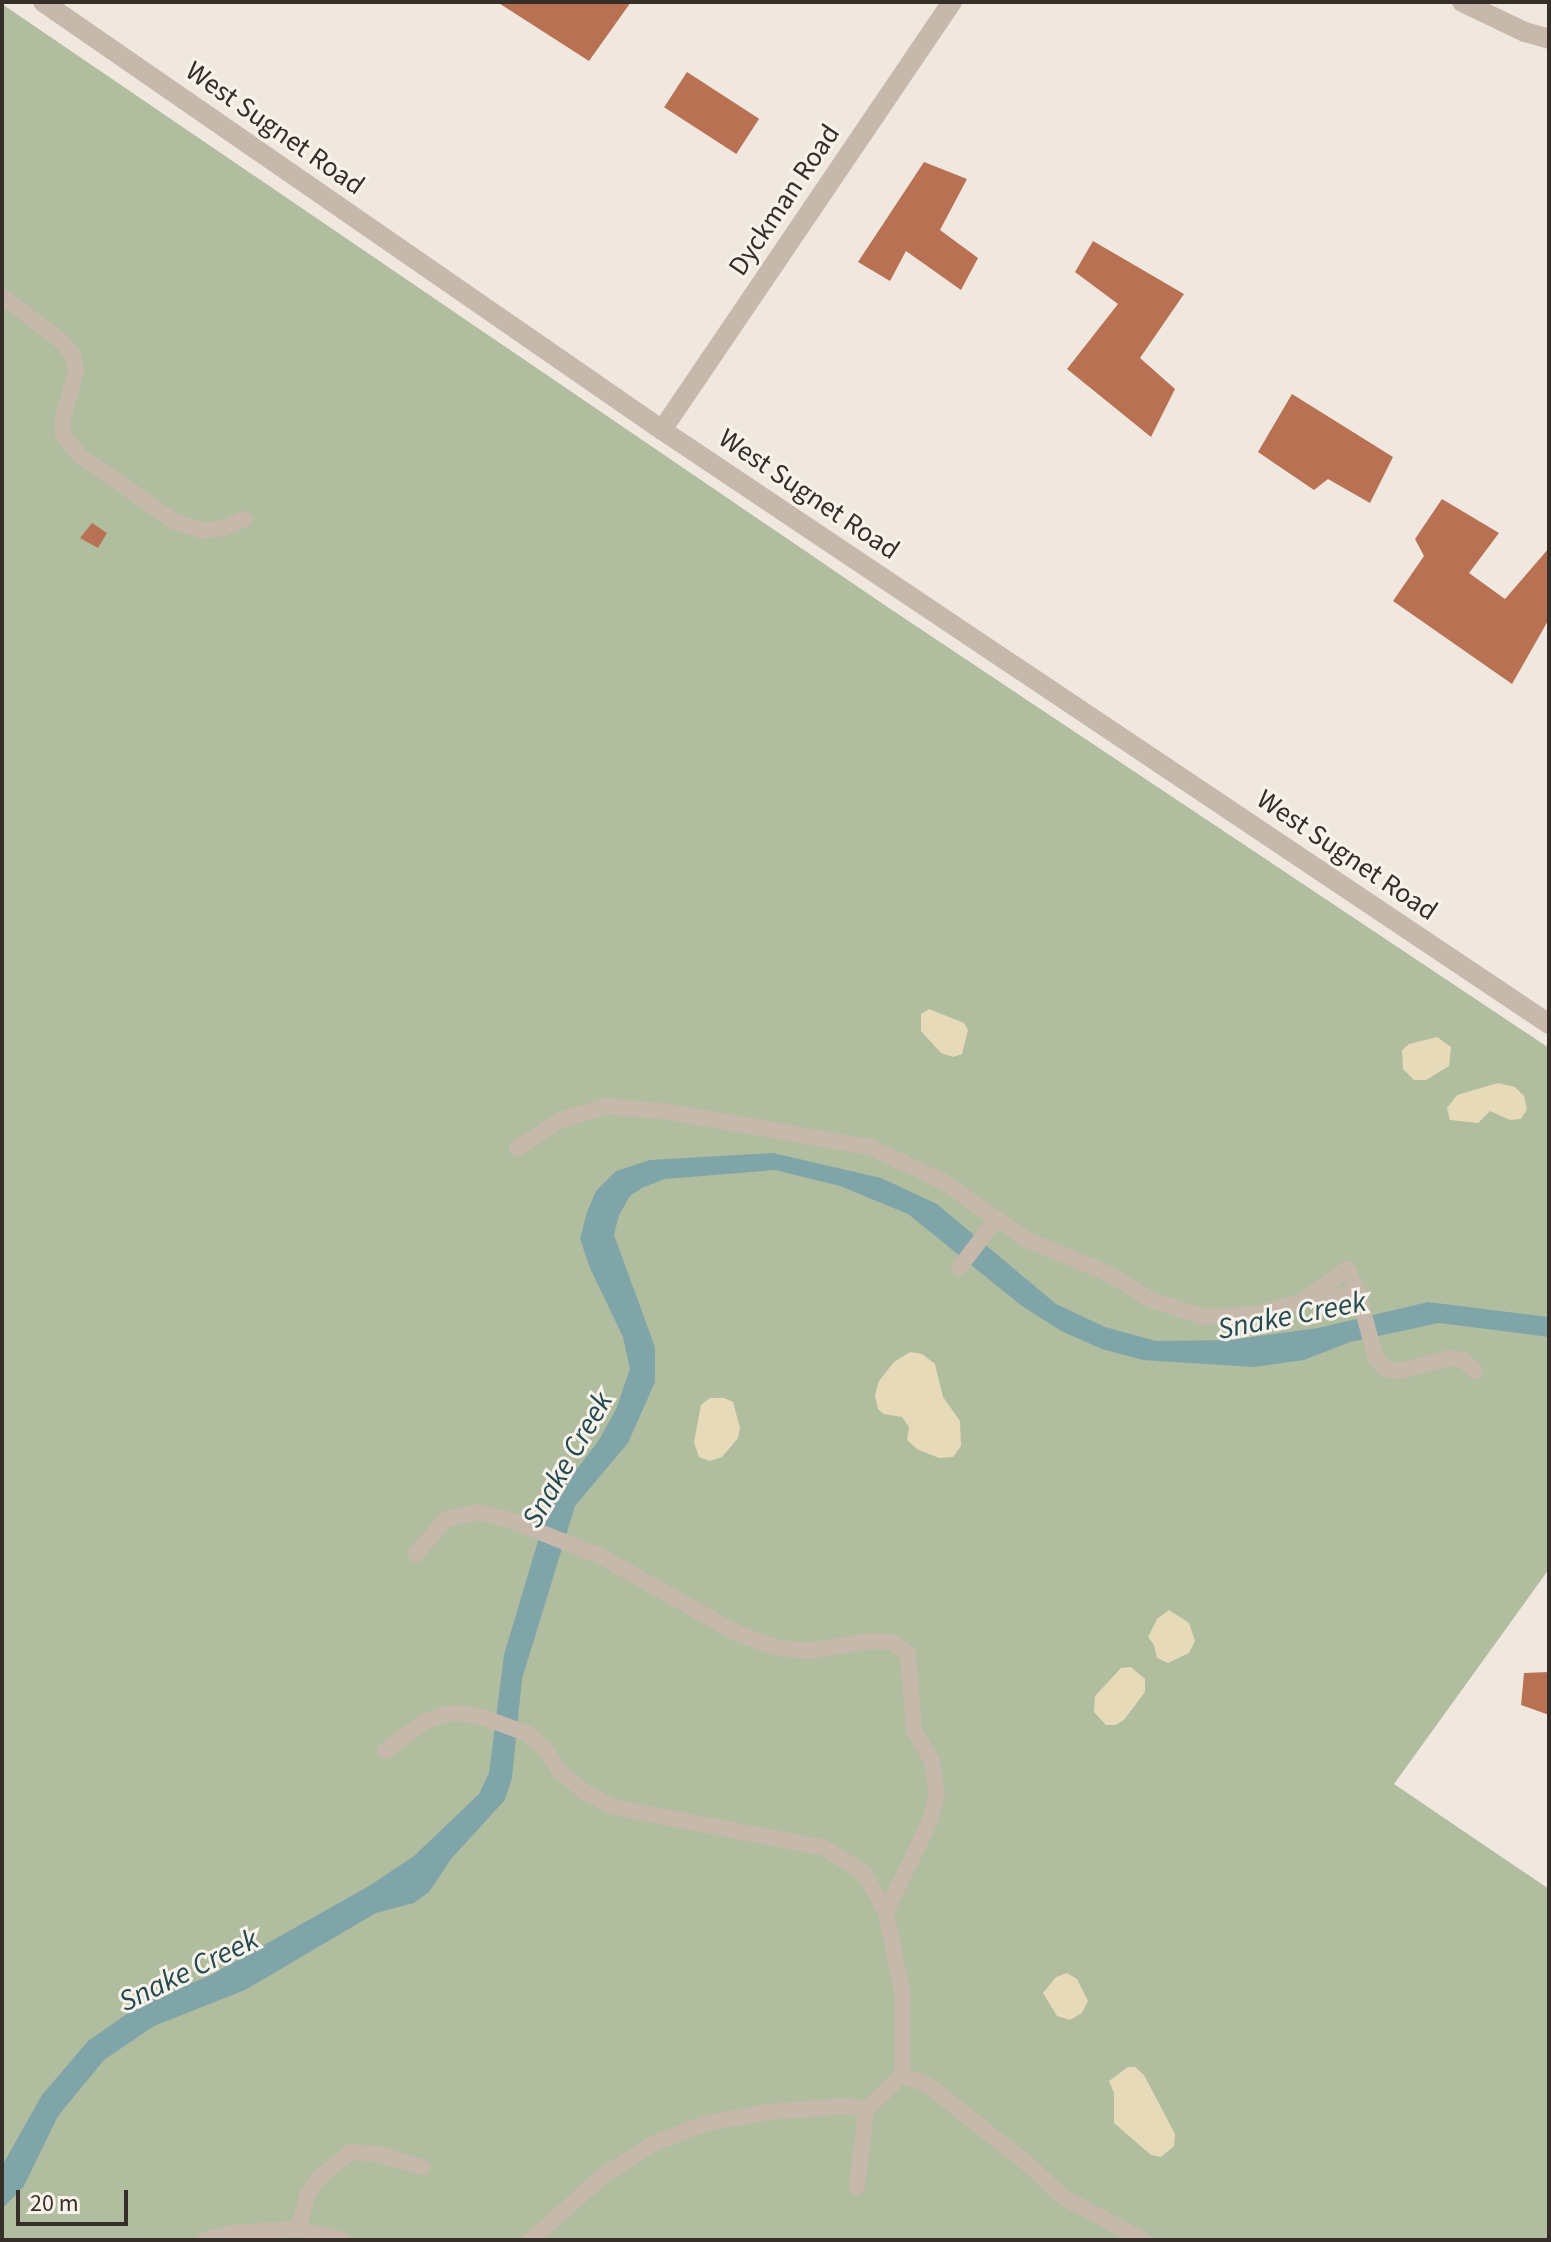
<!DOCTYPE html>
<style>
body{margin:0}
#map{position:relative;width:1551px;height:2242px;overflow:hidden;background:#f0e8de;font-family:"Source Sans 3",sans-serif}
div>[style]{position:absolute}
.green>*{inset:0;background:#b1bd9f}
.sand>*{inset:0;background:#e7dab8}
.water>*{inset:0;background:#80a5a9}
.building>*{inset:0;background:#b87253;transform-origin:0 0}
.lane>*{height:16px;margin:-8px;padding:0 8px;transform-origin:8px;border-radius:8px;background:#c6b9ab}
.street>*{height:20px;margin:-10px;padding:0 10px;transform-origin:10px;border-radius:10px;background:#c6b9ab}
span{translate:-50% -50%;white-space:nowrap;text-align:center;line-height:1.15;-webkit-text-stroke:6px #f8f2ea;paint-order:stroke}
.street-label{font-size:28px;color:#352e29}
.water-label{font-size:30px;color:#234c52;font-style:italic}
.frame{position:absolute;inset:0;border:4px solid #352e29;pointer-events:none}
.scale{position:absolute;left:16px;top:2190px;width:112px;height:36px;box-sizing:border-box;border:4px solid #352e29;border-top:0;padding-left:10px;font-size:24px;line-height:28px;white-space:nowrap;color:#352e29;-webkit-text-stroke:6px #f8f2ea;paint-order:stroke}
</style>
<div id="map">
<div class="green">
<i style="clip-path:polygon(2px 4px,886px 606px,1549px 1048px,1549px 1569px,1394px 1784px,1549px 1889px,1549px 2240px,2px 2240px)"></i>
</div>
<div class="sand">
<i style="clip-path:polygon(929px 1009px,964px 1023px,968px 1030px,962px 1054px,953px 1057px,941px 1053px,921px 1031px,921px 1014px)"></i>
<i style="clip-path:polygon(1437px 1037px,1451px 1047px,1449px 1066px,1426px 1080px,1414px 1080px,1403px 1069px,1402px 1050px,1409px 1044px)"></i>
<i style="clip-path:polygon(1498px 1083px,1515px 1087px,1524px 1096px,1527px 1109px,1521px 1119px,1510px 1120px,1490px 1111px,1478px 1123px,1450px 1120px,1447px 1108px,1457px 1095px)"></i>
<i style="clip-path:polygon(910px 1352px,922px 1354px,935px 1364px,943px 1397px,960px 1421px,961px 1446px,953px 1457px,939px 1458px,917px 1449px,907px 1440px,909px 1427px,902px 1417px,884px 1414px,878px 1409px,875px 1395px,879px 1381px,894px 1362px)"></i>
<i style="clip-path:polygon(710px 1398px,724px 1398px,733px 1402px,740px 1428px,738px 1438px,722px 1457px,710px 1461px,699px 1457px,694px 1442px,701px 1405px)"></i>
<i style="clip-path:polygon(1169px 1610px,1189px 1623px,1195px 1641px,1189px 1653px,1168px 1663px,1157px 1658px,1154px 1645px,1148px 1637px,1157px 1619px)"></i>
<i style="clip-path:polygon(1131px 1667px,1145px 1679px,1145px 1692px,1124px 1720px,1115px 1725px,1106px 1725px,1094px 1712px,1095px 1696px,1121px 1668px)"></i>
<i style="clip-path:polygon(1067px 1973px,1077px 1979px,1088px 2001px,1082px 2013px,1070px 2020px,1057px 2016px,1043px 1993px,1056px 1977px)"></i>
<i style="clip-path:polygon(1128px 2067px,1135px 2067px,1144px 2075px,1175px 2134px,1174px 2146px,1161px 2157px,1151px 2155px,1114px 2123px,1114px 2093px,1109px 2081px)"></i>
</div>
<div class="water">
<i style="clip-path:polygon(773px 1153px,881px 1178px,937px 1204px,1056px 1304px,1105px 1327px,1156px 1341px,1231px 1340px,1318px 1328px,1428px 1302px,1549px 1317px,1549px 1337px,1439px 1323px,1350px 1342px,1304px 1360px,1253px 1367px,1143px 1360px,1102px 1349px,1061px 1331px,1022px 1306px,908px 1214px,840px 1186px,775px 1170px,665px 1179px,642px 1188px,630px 1196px,619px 1215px,614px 1235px,655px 1347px,655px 1382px,628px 1443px,575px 1506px,522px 1679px,512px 1778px,505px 1800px,451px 1859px,429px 1892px,414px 1903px,376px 1913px,245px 1990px,154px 2026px,104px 2060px,58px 2116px,24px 2186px,2px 2209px,2px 2166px,42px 2095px,88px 2041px,144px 2002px,209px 1976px,369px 1886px,414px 1856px,479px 1794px,489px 1773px,504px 1655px,543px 1524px,554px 1499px,599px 1440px,616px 1409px,630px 1369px,623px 1337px,590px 1268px,580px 1239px,587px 1212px,596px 1191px,616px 1171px,650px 1160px)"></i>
</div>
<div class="building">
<i style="clip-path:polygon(497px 2px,631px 2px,589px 61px)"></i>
<i style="left:687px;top:72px;width:86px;height:42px;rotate:33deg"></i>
<i style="clip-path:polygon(924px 162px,967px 179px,940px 230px,978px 258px,961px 290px,906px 251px,890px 281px,858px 262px)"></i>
<i style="clip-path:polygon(1093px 241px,1184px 294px,1140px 358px,1175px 389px,1151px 437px,1067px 369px,1118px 304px,1075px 272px)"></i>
<i style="clip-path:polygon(1292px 394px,1393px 457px,1370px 503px,1328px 479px,1314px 490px,1258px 452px)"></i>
<i style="clip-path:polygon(1442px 499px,1499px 533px,1469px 573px,1505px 599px,1549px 548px,1549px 619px,1512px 684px,1393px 601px,1424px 556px,1415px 539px)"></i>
<i style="clip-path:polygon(92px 523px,107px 533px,98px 548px,80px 538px)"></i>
<i style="clip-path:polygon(1549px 1672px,1549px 1715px,1521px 1705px,1524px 1673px)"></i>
</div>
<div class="lane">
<i style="left:2px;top:296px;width:74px;rotate:37.3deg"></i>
<i style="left:61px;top:341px;width:18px;rotate:49deg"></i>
<i style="left:73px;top:355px;width:16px;rotate:79deg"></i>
<i style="left:76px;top:371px;width:49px;rotate:105.5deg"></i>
<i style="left:63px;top:418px;width:17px;rotate:90deg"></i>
<i style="left:63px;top:435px;width:26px;rotate:51deg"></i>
<i style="left:79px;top:455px;width:116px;rotate:34.8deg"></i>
<i style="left:174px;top:521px;width:31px;rotate:19deg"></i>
<i style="left:203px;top:531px;width:21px;rotate:-8deg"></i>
<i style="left:224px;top:528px;width:22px;rotate:-24deg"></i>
<i style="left:517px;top:1148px;width:52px;rotate:-32.5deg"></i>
<i style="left:561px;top:1120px;width:47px;rotate:-17.3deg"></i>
<i style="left:606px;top:1106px;width:63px;rotate:5.4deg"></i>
<i style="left:669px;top:1112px;width:204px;rotate:9.9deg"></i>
<i style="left:870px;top:1147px;width:82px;rotate:25.3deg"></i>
<i style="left:944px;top:1182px;width:99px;rotate:35.1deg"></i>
<i style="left:1025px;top:1239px;width:89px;rotate:22.5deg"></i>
<i style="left:1107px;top:1273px;width:52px;rotate:31deg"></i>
<i style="left:1152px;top:1300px;width:55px;rotate:18.1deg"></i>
<i style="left:1204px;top:1317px;width:53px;rotate:-3.2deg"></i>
<i style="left:1257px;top:1314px;width:48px;rotate:-15.8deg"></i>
<i style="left:1303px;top:1301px;width:54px;rotate:-36deg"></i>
<i style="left:1347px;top:1269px;width:26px;rotate:65deg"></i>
<i style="left:1358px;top:1293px;width:56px;rotate:171.7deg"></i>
<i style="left:959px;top:1268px;width:63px;rotate:-52.8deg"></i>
<i style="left:1358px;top:1293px;width:68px;rotate:74.7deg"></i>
<i style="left:1376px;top:1359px;width:14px;rotate:45deg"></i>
<i style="left:1386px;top:1369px;width:13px;rotate:9deg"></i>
<i style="left:1399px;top:1371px;width:52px;rotate:-14.6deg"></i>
<i style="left:1449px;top:1358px;width:14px;rotate:8deg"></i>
<i style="left:1463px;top:1360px;width:16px;rotate:43deg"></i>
<i style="left:416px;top:1554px;width:46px;rotate:-49.4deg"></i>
<i style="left:446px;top:1519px;width:33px;rotate:-12deg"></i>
<i style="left:478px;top:1512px;width:30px;rotate:14deg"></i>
<i style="left:507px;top:1519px;width:100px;rotate:21.7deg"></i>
<i style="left:600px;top:1556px;width:155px;rotate:29.4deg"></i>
<i style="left:735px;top:1632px;width:41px;rotate:21.5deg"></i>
<i style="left:773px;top:1647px;width:33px;rotate:7deg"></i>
<i style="left:806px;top:1651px;width:68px;rotate:-8.5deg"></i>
<i style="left:873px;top:1641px;width:21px;rotate:5deg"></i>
<i style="left:894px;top:1643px;width:18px;rotate:38deg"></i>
<i style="left:908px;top:1654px;width:76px;rotate:85.5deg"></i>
<i style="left:914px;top:1730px;width:36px;rotate:60deg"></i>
<i style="left:932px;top:1761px;width:33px;rotate:81deg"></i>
<i style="left:937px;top:1794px;width:30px;rotate:105deg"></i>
<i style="left:929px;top:1823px;width:99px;rotate:115.8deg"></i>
<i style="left:385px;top:1751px;width:50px;rotate:-36.9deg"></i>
<i style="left:425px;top:1721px;width:19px;rotate:-18deg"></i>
<i style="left:443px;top:1715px;width:17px;rotate:-7deg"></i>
<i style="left:460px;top:1713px;width:25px;rotate:11deg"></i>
<i style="left:485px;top:1718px;width:46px;rotate:20.4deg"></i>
<i style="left:528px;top:1734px;width:25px;rotate:42deg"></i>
<i style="left:547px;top:1751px;width:25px;rotate:58deg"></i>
<i style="left:560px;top:1772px;width:32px;rotate:39deg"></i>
<i style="left:585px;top:1792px;width:32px;rotate:28deg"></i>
<i style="left:613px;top:1807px;width:216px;rotate:10.9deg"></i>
<i style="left:825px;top:1848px;width:46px;rotate:32.7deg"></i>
<i style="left:864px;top:1873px;width:45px;rotate:60.6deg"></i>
<i style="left:886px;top:1912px;width:81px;rotate:78.6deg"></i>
<i style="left:902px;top:1991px;width:84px;rotate:90deg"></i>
<i style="left:902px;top:2075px;width:50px;rotate:135.8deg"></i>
<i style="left:866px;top:2110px;width:19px;rotate:-168deg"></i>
<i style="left:847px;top:2106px;width:79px;rotate:175.7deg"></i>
<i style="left:768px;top:2112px;width:65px;rotate:169.4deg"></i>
<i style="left:704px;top:2124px;width:53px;rotate:158.8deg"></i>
<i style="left:655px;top:2143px;width:59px;rotate:148.2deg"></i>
<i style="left:605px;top:2174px;width:99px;rotate:138.3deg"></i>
<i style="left:902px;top:2075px;width:29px;rotate:22deg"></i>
<i style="left:929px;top:2086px;width:127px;rotate:38.3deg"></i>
<i style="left:1029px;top:2165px;width:47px;rotate:43.3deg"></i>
<i style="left:1063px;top:2197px;width:91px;rotate:28.3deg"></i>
<i style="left:857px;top:2187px;width:78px;rotate:-83.3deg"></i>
<i style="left:298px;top:2229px;width:36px;rotate:-74deg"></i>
<i style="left:308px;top:2194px;width:18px;rotate:-56deg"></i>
<i style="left:318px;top:2179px;width:42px;rotate:-40.2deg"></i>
<i style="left:350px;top:2152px;width:28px;rotate:4deg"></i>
<i style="left:378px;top:2154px;width:46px;rotate:16.5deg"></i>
<i style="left:205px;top:2240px;width:26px;rotate:-16deg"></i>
<i style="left:230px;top:2233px;width:68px;rotate:-3.4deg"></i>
<i style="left:298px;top:2229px;width:46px;rotate:13.7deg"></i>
</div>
<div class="street">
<i style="left:43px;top:2px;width:753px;rotate:34.66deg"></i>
<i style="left:662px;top:430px;width:1068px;rotate:33.81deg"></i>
<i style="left:1462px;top:2px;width:70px;rotate:25.5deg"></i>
<i style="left:1525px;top:32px;width:25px;rotate:16deg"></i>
<i style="left:662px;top:430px;width:517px;rotate:-55.88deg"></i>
</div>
<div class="street-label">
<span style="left:275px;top:128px;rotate:35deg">West Sugnet Road</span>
<span style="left:784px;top:200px;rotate:-56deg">Dyckman Road</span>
<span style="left:809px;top:494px;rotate:34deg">West Sugnet Road</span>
<span style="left:1347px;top:855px;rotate:34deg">West Sugnet Road</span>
</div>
<div class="water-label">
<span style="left:1292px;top:1316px;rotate:-11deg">Snake Creek</span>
<span style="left:568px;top:1460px;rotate:-60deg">Snake Creek</span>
<span style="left:189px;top:1971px;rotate:-26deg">Snake Creek</span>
</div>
<div class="frame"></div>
<div class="scale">20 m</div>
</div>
